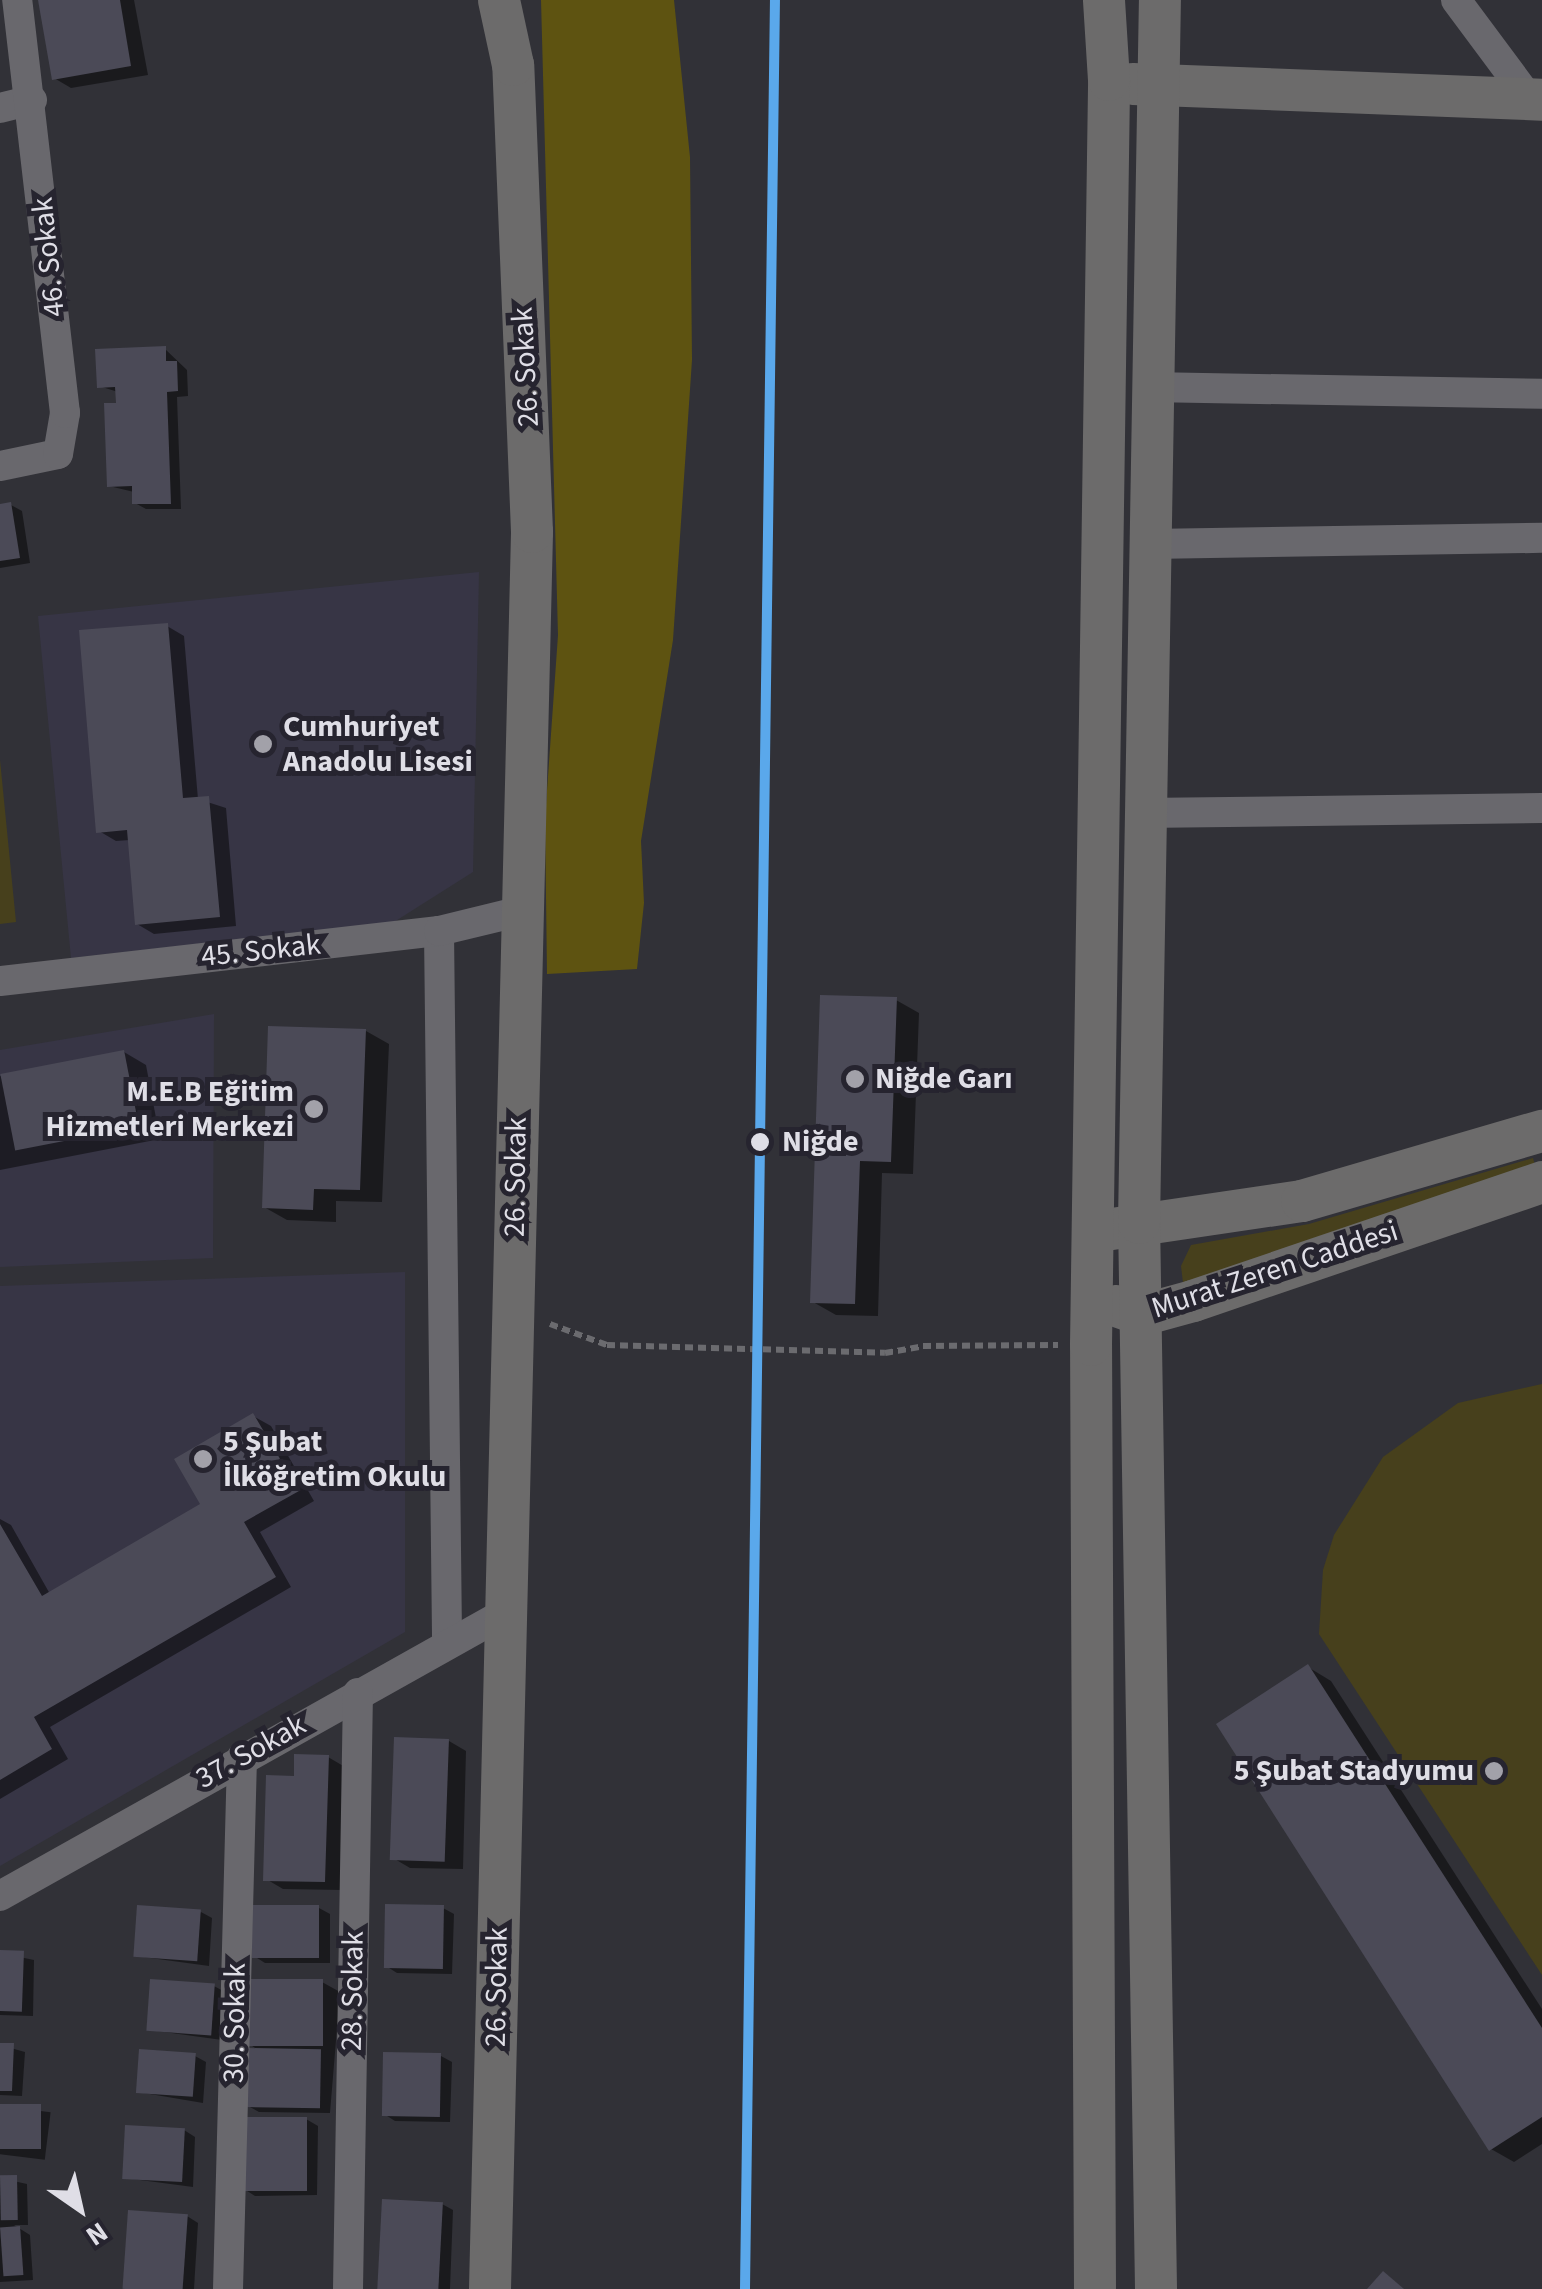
<!DOCTYPE html>
<meta charset="utf-8">
<style>
body{margin:0}
#map{position:relative;width:1542px;height:2289px;overflow:hidden;background:#313137;font-family:"Source Sans 3",sans-serif}
div>[style]{position:absolute}
.built>*{inset:0;background:#373545}
.green>*{inset:0;background:#47401c}
.forest>*{inset:0;background:#5e5311}
.shadow>*{inset:0;background:#0007;transform-origin:0 0}
.building>*{inset:0;background:#4b4a57;transform-origin:0 0}
.path>*{height:6px;margin-top:-3px;transform-origin:0;background:repeating-linear-gradient(90deg,#6b6b6f 0 8px,transparent 0 13px)}
.street>*{height:30px;margin:-15px;padding:0 15px;transform-origin:15px;border-radius:15px;background:#69686d}
.secondary>*{height:42px;margin:-21px;padding:0 21px;transform-origin:21px;border-radius:21px;background:#6c6b6b}
.rail-1>*{height:10px;margin:-5px;padding:0 5px;transform-origin:5px;border-radius:5px;background:#5aa8eb}
.dots>*{width:28px;height:28px;translate:-50% -50%;box-sizing:border-box;border:5px solid #26242f;border-radius:50%}
span{translate:-50% -50%;white-space:nowrap;text-align:center;line-height:1.15;-webkit-text-stroke:10px #26242f;paint-order:stroke}
.street-label{font-size:30px;color:#dfdee6}
.poi-label{font-size:30px;color:#dfdee6;font-weight:700}
.left{translate:0 -50%;text-align:left}
.right{translate:-100% -50%;text-align:right}
.stop-label{font-size:30px;color:#dfdee6;font-weight:700}
.north{position:absolute;left:30px;top:2159px;width:100px;height:100px;-webkit-text-stroke:8px #26242f;paint-order:stroke;rotate:146deg;font-size:28px;font-weight:700;line-height:40px;text-align:center;color:#dfdee6}
.north::after{content:'';display:block;margin:auto;width:35px;height:45px;background:#dfdee6;clip-path:polygon(50% 0,100% 100%,50% 72%,0 100%)}
</style>
<div id="map">
<div class="built">
<i style="clip-path:polygon(479px 572px,473px 872px,394px 922px,71px 958px,38px 616px)"></i>
<i style="clip-path:polygon(214px 1014px,213px 1258px,0 1267px,0 1050px)"></i>
<i style="clip-path:polygon(405px 1272px,405px 1632px,0 1866px,0 1286px)"></i>
</div>
<div class="green">
<i style="clip-path:polygon(0 760px,16px 922px,0 924px)"></i>
<i style="clip-path:polygon(1533px 1158px,1535px 1166px,1183px 1283px,1181px 1266px,1191px 1245px,1309px 1224px)"></i>
<i style="clip-path:polygon(1542px 1384px,1542px 1975px,1319px 1634px,1323px 1570px,1334px 1535px,1383px 1457px,1458px 1403px)"></i>
</div>
<div class="forest">
<i style="clip-path:polygon(541px 0,674px 0,690px 157px,692px 360px,673px 640px,641px 841px,644px 903px,637px 969px,547px 974px,545px 819px,558px 635px)"></i>
</div>
<div class="shadow">
<i style="clip-path:polygon(40px 0,134px 0,148px 75px,71px 88px,54px 78px)"></i>
<i style="clip-path:polygon(165px 349px,187px 370px,188px 396px,177px 397px,181px 509px,146px 509px,135px 503px,134px 492px,109px 486px,118px 392px,99px 386px)"></i>
<i style="clip-path:polygon(11px 505px,22px 511px,30px 563px,0 568px,0 507px)"></i>
<i style="clip-path:polygon(167px 626px,184px 636px,198px 799px,226px 808px,236px 926px,154px 934px,137px 924px,130px 840px,116px 841px,99px 831px)"></i>
<i style="clip-path:polygon(896px 1000px,919px 1013px,913px 1174px,882px 1173px,878px 1316px,836px 1315px,813px 1302px)"></i>
<i style="clip-path:polygon(366px 1031px,389px 1044px,382px 1202px,336px 1201px,336px 1222px,287px 1220px,264px 1207px)"></i>
<i style="clip-path:polygon(124px 1052px,146px 1065px,160px 1139px,0 1170px,0 1076px)"></i>
<i style="clip-path:polygon(253px 1416px,271px 1426px,314px 1501px,260px 1532px,291px 1587px,50px 1727px,68px 1759px,0 1799px,0 1519px,11px 1525px,50px 1594px,203px 1505px)"></i>
<i style="clip-path:polygon(1308px 1667px,1331px 1681px,1542px 2009px,1542px 2144px,1514px 2162px,1491px 2149px)"></i>
<i style="clip-path:polygon(449px 1741px,466px 1751px,463px 1869px,410px 1868px,393px 1858px)"></i>
<i style="clip-path:polygon(328px 1757px,345px 1767px,342px 1890px,283px 1889px,266px 1879px,296px 1779px)"></i>
<i style="clip-path:polygon(319px 1908px,330px 1914px,330px 1963px,265px 1963px,254px 1956px)"></i>
<i style="clip-path:polygon(443px 1908px,454px 1914px,452px 1974px,397px 1973px,386px 1966px)"></i>
<i style="clip-path:polygon(201px 1912px,212px 1918px,209px 1966px,136px 1956px)"></i>
<i style="clip-path:polygon(0 1953px,34px 1960px,33px 2016px,0 2015px)"></i>
<i style="clip-path:polygon(322px 1982px,340px 1992px,330px 2113px,259px 2112px,248px 2106px,260px 2051px,249px 2044px)"></i>
<i style="clip-path:polygon(214px 1986px,225px 1992px,222px 2040px,150px 2030px)"></i>
<i style="clip-path:polygon(0 2045px,25px 2052px,22px 2096px,0 2095px)"></i>
<i style="clip-path:polygon(195px 2056px,206px 2062px,203px 2103px,138px 2092px)"></i>
<i style="clip-path:polygon(441px 2056px,452px 2062px,450px 2122px,395px 2121px,384px 2114px)"></i>
<i style="left:0;top:2106px;width:51px;height:48px;rotate:7deg"></i>
<i style="clip-path:polygon(306px 2119px,318px 2126px,317px 2195px,255px 2196px,244px 2189px)"></i>
<i style="clip-path:polygon(184px 2130px,195px 2137px,193px 2187px,125px 2178px)"></i>
<i style="clip-path:polygon(0 2178px,27px 2184px,28px 2225px,14px 2225px,30px 2235px,33px 2280px,0 2282px)"></i>
<i style="clip-path:polygon(442px 2204px,453px 2210px,450px 2289px,380px 2289px)"></i>
<i style="clip-path:polygon(187px 2216px,198px 2223px,194px 2289px,126px 2289px)"></i>
</div>
<div class="building">
<i style="clip-path:polygon(38px 0,120px 0,131px 66px,52px 80px)"></i>
<i style="clip-path:polygon(166px 346px,166px 361px,177px 361px,178px 391px,167px 392px,171px 504px,132px 504px,132px 486px,107px 487px,104px 403px,116px 403px,115px 387px,97px 388px,95px 349px)"></i>
<i style="clip-path:polygon(11px 502px,20px 558px,0 561px,0 504px)"></i>
<i style="clip-path:polygon(168px 623px,183px 798px,209px 796px,220px 917px,135px 925px,127px 830px,96px 833px,79px 630px)"></i>
<i style="clip-path:polygon(820px 995px,897px 997px,891px 1162px,860px 1161px,855px 1304px,810px 1303px)"></i>
<i style="clip-path:polygon(268px 1026px,366px 1029px,360px 1190px,314px 1189px,313px 1210px,262px 1208px)"></i>
<i style="left:124px;top:1050px;width:78px;height:126px;rotate:79deg"></i>
<i style="clip-path:polygon(253px 1413px,299px 1491px,244px 1522px,276px 1577px,34px 1717px,52px 1749px,0 1780px,0 1524px,42px 1596px,200px 1504px,174px 1459px)"></i>
<i style="clip-path:polygon(1308px 1664px,1542px 2028px,1542px 2117px,1489px 2151px,1216px 1724px)"></i>
<i style="left:394px;top:1737px;width:55px;height:123px;rotate:2deg"></i>
<i style="clip-path:polygon(294px 1754px,329px 1755px,325px 1882px,263px 1881px,266px 1775px,294px 1776px)"></i>
<i style="left:385px;top:1904px;width:59px;height:64px;rotate:1deg"></i>
<i style="left:137px;top:1905px;width:64px;height:52px;rotate:4deg"></i>
<i style="left:252px;top:1905px;width:67px;height:53px"></i>
<i style="left:0;top:1950px;width:24px;height:61px;rotate:2deg"></i>
<i style="left:150px;top:1979px;width:65px;height:52px;rotate:4deg"></i>
<i style="left:248px;top:1979px;width:75px;height:67px"></i>
<i style="clip-path:polygon(0 2043px,14px 2043px,12px 2091px,0 2091px)"></i>
<i style="left:247px;top:2048px;width:74px;height:59px;rotate:1deg"></i>
<i style="left:139px;top:2049px;width:57px;height:44px;rotate:4deg"></i>
<i style="left:383px;top:2052px;width:58px;height:64px;rotate:1deg"></i>
<i style="left:0;top:2104px;width:41px;height:45px"></i>
<i style="left:241px;top:2117px;width:66px;height:74px"></i>
<i style="left:125px;top:2125px;width:60px;height:54px;rotate:3deg"></i>
<i style="left:17px;top:2175px;width:45px;height:17px;rotate:89deg"></i>
<i style="left:382px;top:2199px;width:61px;height:90px;rotate:3deg"></i>
<i style="left:128px;top:2210px;width:60px;height:79px;rotate:4deg"></i>
<i style="left:20px;top:2226px;width:49px;height:20px;rotate:86deg"></i>
<i style="clip-path:polygon(1383px 2271px,1404px 2289px,1367px 2289px)"></i>
</div>
<div class="path">
<i style="left:550px;top:1324px;width:61px;rotate:20.2deg"></i>
<i style="left:607px;top:1345px;width:278px;rotate:1.6deg"></i>
<i style="left:885px;top:1353px;width:39px;rotate:-10deg"></i>
<i style="left:923px;top:1346px;width:135px;rotate:-0.4deg"></i>
</div>
<div class="street">
<i style="left:1456px;top:0;width:126px;rotate:53.4deg"></i>
<i style="left:0;top:108px;width:33px;rotate:-14deg"></i>
<i style="left:1149px;top:387px;width:393px;rotate:1deg"></i>
<i style="left:0;top:466px;width:59px;rotate:-11.7deg"></i>
<i style="left:58px;top:454px;width:42px;rotate:-80.3deg"></i>
<i style="left:65px;top:413px;width:416px;rotate:-96.6deg"></i>
<i style="left:1150px;top:544px;width:392px;rotate:-0.9deg"></i>
<i style="left:1141px;top:813px;width:401px;rotate:-0.7deg"></i>
<i style="left:439px;top:931px;width:710px;rotate:89.35deg"></i>
<i style="left:0;top:981px;width:442px;rotate:-6.5deg"></i>
<i style="left:439px;top:931px;width:84px;rotate:-13.7deg"></i>
<i style="left:0;top:1896px;width:579px;rotate:-29.27deg"></i>
<i style="left:228px;top:2289px;width:532px;rotate:-88.49deg"></i>
<i style="left:348px;top:2289px;width:596px;rotate:-89.04deg"></i>
</div>
<div class="secondary">
<i style="left:1133px;top:84px;width:409px;rotate:2.2deg"></i>
<i style="left:1112px;top:1229px;width:192px;rotate:-8.4deg"></i>
<i style="left:1302px;top:1201px;width:250px;rotate:-16.3deg"></i>
<i style="left:1116px;top:1306px;width:28px;rotate:19deg"></i>
<i style="left:1142px;top:1315px;width:53px;rotate:-15.4deg"></i>
<i style="left:1193px;top:1301px;width:369px;rotate:-18.8deg"></i>
<i style="left:490px;top:2289px;width:1758px;rotate:-88.63deg"></i>
<i style="left:532px;top:532px;width:467px;rotate:-92.3deg"></i>
<i style="left:513px;top:65px;width:66px;rotate:-102.2deg"></i>
<i style="left:1095px;top:2289px;width:944px;rotate:-90.24deg"></i>
<i style="left:1091px;top:1345px;width:1265px;rotate:-89.18deg"></i>
<i style="left:1109px;top:80px;width:80px;rotate:-93.6deg"></i>
<i style="left:1156px;top:2289px;width:1066px;rotate:-90.91deg"></i>
<i style="left:1139px;top:1223px;width:1223px;rotate:-89.02deg"></i>
</div>
<div class="rail-1">
<i style="left:745px;top:2289px;width:2289px;rotate:-89.25deg"></i>
</div>
<div class="dots">
<i style="left:263px;top:744px;background:#a2a1a9"></i>
<i style="left:855px;top:1079px;background:#a2a1a9"></i>
<i style="left:314px;top:1109px;background:#a2a1a9"></i>
<i style="left:760px;top:1142px;background:#dfdee6"></i>
<i style="left:203px;top:1459px;background:#a2a1a9"></i>
<i style="left:1494px;top:1771px;background:#a2a1a9"></i>
</div>
<div class="street-label">
<span style="left:49px;top:257px;rotate:-96deg">46. Sokak</span>
<span style="left:526px;top:367px;rotate:-93deg">26. Sokak</span>
<span style="left:261px;top:951px;rotate:-6deg">45. Sokak</span>
<span style="left:516px;top:1177px;rotate:-89deg">26. Sokak</span>
<span style="left:1275px;top:1270px;rotate:-18deg">Murat Zeren Caddesi</span>
<span style="left:251px;top:1752px;rotate:-29deg">37. Sokak</span>
<span style="left:497px;top:1987px;rotate:-89deg">26. Sokak</span>
<span style="left:353px;top:1991px;rotate:-89deg">28. Sokak</span>
<span style="left:235px;top:2023px;rotate:-89deg">30. Sokak</span>
</div>
<div class="poi-label">
<span class="left" style="left:283px;top:744px">Cumhuriyet<br>Anadolu Lisesi</span>
<span class="left" style="left:875px;top:1079px">Niğde Garı</span>
<span class="right" style="left:294px;top:1109px">M.E.B Eğitim<br>Hizmetleri Merkezi</span>
<span class="left" style="left:223px;top:1459px">5 Şubat<br>İlköğretim Okulu</span>
<span class="right" style="left:1474px;top:1771px">5 Şubat Stadyumu</span>
</div>
<div class="stop-label">
<span class="left" style="left:782px;top:1142px">Niğde</span>
</div>
<div class="north">N</div>
</div>
